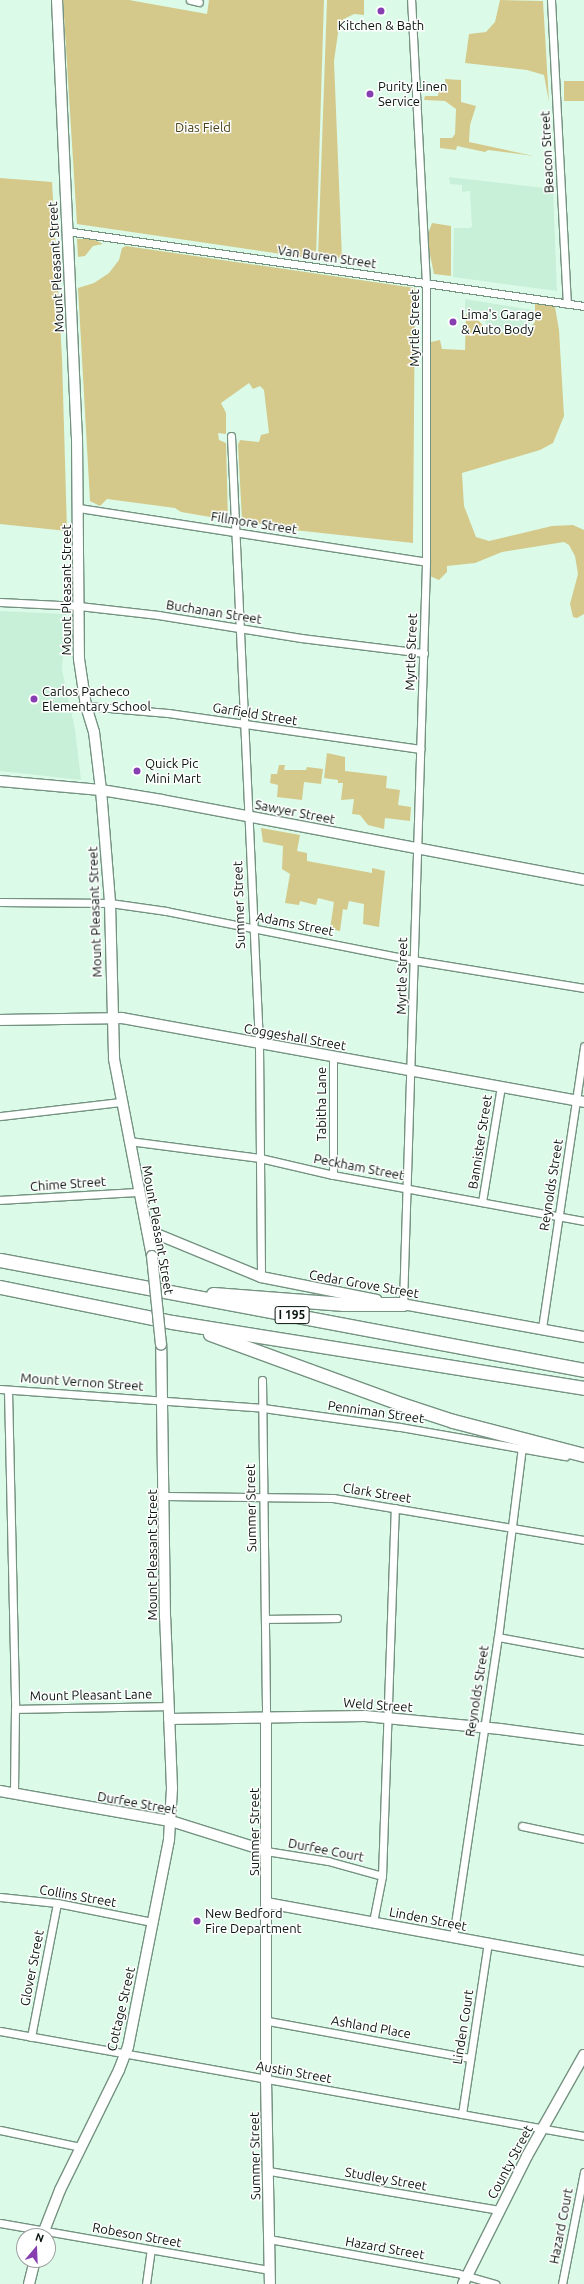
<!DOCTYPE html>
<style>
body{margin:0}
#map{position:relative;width:584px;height:2284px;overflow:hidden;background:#dbfbe8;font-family:Ubuntu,sans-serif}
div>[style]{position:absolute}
.built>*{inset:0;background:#c8f0d8}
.green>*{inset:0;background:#d4c98b;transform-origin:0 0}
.roads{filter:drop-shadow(1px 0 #759281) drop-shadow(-1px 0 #759281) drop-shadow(0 1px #759281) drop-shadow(0 -1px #759281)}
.street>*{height:7px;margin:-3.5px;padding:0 3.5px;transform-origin:3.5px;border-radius:3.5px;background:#fff}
.secondary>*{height:10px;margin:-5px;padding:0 5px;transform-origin:5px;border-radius:5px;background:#fff}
.highway>*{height:13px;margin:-6.5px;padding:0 6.5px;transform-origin:6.5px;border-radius:6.5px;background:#fff}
.bridges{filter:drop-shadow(1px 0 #759281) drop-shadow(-1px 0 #759281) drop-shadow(0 1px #759281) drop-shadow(0 -1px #759281)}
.secondary-bridge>*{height:10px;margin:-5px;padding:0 5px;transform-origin:5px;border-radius:5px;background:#fff}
.dots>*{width:11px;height:11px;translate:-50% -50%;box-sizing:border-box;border:2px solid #fff;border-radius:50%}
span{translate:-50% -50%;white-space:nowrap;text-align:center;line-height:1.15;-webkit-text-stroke:3px #fff;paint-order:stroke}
.shield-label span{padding:1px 3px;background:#fff;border:1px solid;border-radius:3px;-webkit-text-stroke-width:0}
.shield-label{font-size:12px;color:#09140e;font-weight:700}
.poi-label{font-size:13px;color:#09140e}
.left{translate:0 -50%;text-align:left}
.park-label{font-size:13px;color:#484017}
.street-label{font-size:13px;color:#09140e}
.north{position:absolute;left:16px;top:2228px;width:40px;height:40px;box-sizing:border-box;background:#fff;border:1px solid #9da19f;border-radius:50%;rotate:19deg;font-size:11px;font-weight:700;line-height:16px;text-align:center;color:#09140e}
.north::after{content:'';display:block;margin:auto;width:14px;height:18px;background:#873eb1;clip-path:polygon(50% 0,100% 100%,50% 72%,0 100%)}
</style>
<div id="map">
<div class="built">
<i style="clip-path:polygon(449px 177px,553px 189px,557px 291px,453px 277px,454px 228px,470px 228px,472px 226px,470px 191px,462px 192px,462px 185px,450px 184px)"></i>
<i style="clip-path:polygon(465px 299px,533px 310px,532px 322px,520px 329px,494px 329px,488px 327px,483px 317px,465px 311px)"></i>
<i style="clip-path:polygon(0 611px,66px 614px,62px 670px,75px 729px,81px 780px,0 771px)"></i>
</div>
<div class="green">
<i style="clip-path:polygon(63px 0,129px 0,207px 14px,209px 0,324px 0,316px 259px,77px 224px)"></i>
<i style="clip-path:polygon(327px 0,364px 0,364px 15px,354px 14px,344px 19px,339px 26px,334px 61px,342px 258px,318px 257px)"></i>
<i style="clip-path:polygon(500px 0,543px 1px,549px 102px,544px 75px,527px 70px,465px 63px,469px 34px,486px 32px,495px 22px)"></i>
<i style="clip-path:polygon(445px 79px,461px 80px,461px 102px,476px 106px,470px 125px,469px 142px,534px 156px,488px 150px,485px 152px,457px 146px,456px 150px,440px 148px,440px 138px,452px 138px,455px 134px,456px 109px,445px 101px,424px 100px,425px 96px,438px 96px,439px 90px,446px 87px)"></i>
<i style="left:564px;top:81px;width:20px;height:20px"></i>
<i style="clip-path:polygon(0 178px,52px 182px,62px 358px,67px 531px,0 524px)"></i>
<i style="clip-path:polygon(432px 223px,451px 226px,451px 276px,434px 274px,429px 250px,428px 234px)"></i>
<i style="clip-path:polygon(77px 239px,93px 239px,103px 244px,93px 246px,85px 256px,78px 257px)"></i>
<i style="clip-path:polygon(126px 246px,415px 288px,413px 543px,285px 529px,242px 520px,238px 445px,240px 440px,259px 442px,261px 435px,269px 433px,264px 390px,260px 386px,253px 389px,249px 383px,221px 403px,226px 413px,226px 434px,218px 433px,219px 440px,226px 443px,228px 520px,181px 512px,175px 508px,107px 499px,100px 506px,90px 501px,78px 288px,94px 283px,109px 273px,119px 260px,122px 248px)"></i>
<i style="clip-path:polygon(542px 303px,555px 307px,559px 330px,564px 416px,553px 443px,540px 450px,462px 473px,464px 506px,476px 537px,489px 541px,552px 526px,573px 525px,584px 530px,584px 614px,577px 618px,573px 617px,570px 604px,578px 574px,575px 556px,569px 545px,564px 542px,502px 552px,475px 563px,447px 566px,447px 572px,439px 580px,430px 576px,431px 342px,440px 340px,442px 349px,465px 350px,466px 314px,477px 319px,490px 333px,522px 332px,530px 328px,535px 322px,535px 304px)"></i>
<i style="clip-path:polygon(327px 753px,345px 757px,345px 771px,387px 776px,386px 788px,400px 790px,398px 805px,411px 807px,410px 821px,385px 818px,384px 829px,368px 825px,360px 815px,352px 814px,354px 799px,341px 800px,343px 783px,338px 783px,338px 780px,324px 778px)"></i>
<i style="clip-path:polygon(279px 765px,285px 765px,284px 770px,306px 770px,307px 767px,323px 769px,321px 784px,304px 782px,302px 800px,277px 797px,278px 785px,270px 783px,271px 774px,277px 774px)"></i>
<i style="clip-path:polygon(261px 828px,300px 835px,297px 851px,307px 853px,307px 861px,372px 873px,372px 868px,385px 871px,379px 927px,363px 924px,364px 904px,349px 901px,347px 910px,343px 909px,340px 931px,330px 929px,334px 902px,318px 898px,316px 905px,300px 901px,299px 905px,285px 903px,290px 874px,282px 869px,283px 846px,263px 842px)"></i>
</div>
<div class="roads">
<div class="street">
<i style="left:190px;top:0;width:9px;rotate:13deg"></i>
<i style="left:551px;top:0;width:304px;rotate:87deg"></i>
<i style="left:66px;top:231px;width:523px;rotate:8.24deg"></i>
<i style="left:231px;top:436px;width:609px;rotate:87.36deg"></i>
<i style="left:259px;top:1044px;width:233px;rotate:89.5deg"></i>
<i style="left:79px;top:508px;width:351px;rotate:8.8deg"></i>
<i style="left:0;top:602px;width:79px;rotate:2.9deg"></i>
<i style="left:79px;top:606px;width:80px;rotate:6.5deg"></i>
<i style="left:158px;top:615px;width:145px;rotate:9.1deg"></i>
<i style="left:301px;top:638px;width:124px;rotate:7deg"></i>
<i style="left:86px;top:706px;width:82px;rotate:4.9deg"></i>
<i style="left:168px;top:713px;width:255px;rotate:8.1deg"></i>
<i style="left:0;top:902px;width:110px;rotate:0.5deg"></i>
<i style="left:110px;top:903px;width:57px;rotate:8.1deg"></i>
<i style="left:166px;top:911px;width:252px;rotate:11.2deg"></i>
<i style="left:413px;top:960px;width:173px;rotate:9.3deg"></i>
<i style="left:333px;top:1057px;width:118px;rotate:90deg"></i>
<i style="left:0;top:1116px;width:122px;rotate:-6.6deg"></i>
<i style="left:129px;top:1141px;width:132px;rotate:7.4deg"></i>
<i style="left:260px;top:1158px;width:75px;rotate:13.1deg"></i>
<i style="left:333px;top:1175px;width:255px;rotate:10.4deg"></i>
<i style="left:0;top:1200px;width:138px;rotate:-3.3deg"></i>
<i style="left:482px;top:1202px;width:118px;rotate:-80.7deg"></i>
<i style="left:403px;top:1304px;width:742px;rotate:-88.22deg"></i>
<i style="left:426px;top:562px;width:278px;rotate:-90deg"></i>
<i style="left:426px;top:284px;width:284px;rotate:-93deg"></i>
<i style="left:542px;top:1328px;width:285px;rotate:-81.5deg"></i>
<i style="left:262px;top:1380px;width:337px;rotate:89.3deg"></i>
<i style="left:0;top:1389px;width:264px;rotate:4.1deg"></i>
<i style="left:263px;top:1408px;width:138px;rotate:7.9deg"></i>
<i style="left:400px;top:1427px;width:168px;rotate:10deg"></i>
<i style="left:8px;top:1390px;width:319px;rotate:88.7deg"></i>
<i style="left:15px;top:1709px;width:84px;rotate:90.7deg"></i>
<i style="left:165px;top:1496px;width:168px;rotate:0.7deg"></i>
<i style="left:333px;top:1498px;width:254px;rotate:9.5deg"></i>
<i style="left:265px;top:1619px;width:72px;rotate:-0.8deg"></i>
<i style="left:498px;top:1637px;width:87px;rotate:10.5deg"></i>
<i style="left:15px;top:1709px;width:154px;rotate:-1.1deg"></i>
<i style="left:522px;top:1826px;width:63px;rotate:11.8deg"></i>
<i style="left:266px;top:1851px;width:63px;rotate:9.2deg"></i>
<i style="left:328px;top:1861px;width:56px;rotate:15.5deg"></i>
<i style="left:0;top:1897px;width:57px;rotate:6deg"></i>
<i style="left:57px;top:1903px;width:97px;rotate:11.3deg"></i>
<i style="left:373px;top:1922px;width:47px;rotate:-78.9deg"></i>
<i style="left:382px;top:1876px;width:368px;rotate:-88deg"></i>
<i style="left:453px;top:1937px;width:303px;rotate:-81.5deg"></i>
<i style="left:498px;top:1637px;width:191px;rotate:-82.8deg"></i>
<i style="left:268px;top:2021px;width:205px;rotate:10.4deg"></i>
<i style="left:0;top:2031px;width:593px;rotate:10.19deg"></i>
<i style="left:31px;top:2037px;width:136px;rotate:-79deg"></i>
<i style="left:462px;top:2114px;width:173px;rotate:-81.4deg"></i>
<i style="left:0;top:2130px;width:83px;rotate:11.9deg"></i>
<i style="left:269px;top:2171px;width:233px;rotate:9.6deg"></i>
<i style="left:0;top:2223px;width:274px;rotate:9.9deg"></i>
<i style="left:269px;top:2239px;width:191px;rotate:10.3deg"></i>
<i style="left:457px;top:2273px;width:40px;rotate:16deg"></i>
<i style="left:146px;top:2284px;width:34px;rotate:-82deg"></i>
<i style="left:562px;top:2284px;width:114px;rotate:-78.9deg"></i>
</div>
<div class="secondary">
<i style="left:57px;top:0;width:437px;rotate:87.4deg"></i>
<i style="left:77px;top:437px;width:222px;rotate:89.5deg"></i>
<i style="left:79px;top:659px;width:48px;rotate:81.5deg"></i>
<i style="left:86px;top:706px;width:27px;rotate:73deg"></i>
<i style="left:94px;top:732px;width:58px;rotate:83.1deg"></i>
<i style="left:101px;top:790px;width:113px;rotate:85.4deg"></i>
<i style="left:110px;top:903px;width:156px;rotate:88.5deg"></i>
<i style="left:114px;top:1059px;width:201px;rotate:79.1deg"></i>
<i style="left:0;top:781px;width:101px;rotate:5.1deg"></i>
<i style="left:101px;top:790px;width:62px;rotate:9.3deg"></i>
<i style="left:162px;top:800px;width:430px;rotate:10.7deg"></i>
<i style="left:0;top:1020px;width:122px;rotate:-0.9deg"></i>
<i style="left:122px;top:1018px;width:470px;rotate:10.3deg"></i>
<i style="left:147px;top:1230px;width:123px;rotate:22.4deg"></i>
<i style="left:261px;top:1277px;width:118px;rotate:11.2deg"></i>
<i style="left:397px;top:1303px;width:190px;rotate:10.3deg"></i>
<i style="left:266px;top:1717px;width:362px;rotate:90deg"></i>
<i style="left:266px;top:2079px;width:205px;rotate:88.9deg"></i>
<i style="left:169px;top:1719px;width:196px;rotate:-0.9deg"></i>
<i style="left:365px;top:1716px;width:136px;rotate:5.5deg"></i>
<i style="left:500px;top:1729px;width:85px;rotate:7.5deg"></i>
<i style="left:0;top:1791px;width:174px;rotate:10deg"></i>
<i style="left:171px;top:1821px;width:100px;rotate:17.5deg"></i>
<i style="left:267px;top:1903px;width:322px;rotate:10.4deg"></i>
<i style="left:42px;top:2236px;width:49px;rotate:-68.6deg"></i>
<i style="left:60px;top:2190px;width:134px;rotate:-63.8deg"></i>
<i style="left:119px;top:2070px;width:25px;rotate:-69deg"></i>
<i style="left:128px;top:2047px;width:212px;rotate:-78.8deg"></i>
<i style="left:169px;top:1839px;width:51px;rotate:-86.6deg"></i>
<i style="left:172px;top:1788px;width:171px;rotate:-92.3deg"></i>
<i style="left:165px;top:1617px;width:272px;rotate:-90.8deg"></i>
<i style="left:29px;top:2284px;width:25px;rotate:-76deg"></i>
<i style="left:463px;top:2284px;width:143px;rotate:-63.4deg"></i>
<i style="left:527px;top:2156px;width:116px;rotate:-60.6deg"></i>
</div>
<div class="highway">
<i style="left:0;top:1260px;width:594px;rotate:10.67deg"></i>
<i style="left:0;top:1287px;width:176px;rotate:11.5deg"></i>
<i style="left:172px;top:1322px;width:417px;rotate:9.1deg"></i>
<i style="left:213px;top:1294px;width:131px;rotate:4.4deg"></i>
<i style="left:344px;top:1304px;width:59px"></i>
<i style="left:210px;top:1334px;width:203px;rotate:20.1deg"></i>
<i style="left:401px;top:1404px;width:55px;rotate:18.1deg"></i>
<i style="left:453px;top:1421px;width:135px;rotate:14.5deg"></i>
</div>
</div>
<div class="bridges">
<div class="secondary-bridge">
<i style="left:152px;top:1256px;width:89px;rotate:84.2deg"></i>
</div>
</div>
<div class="dots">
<i style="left:381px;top:11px;background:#873eb1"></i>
<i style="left:370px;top:94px;background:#873eb1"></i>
<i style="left:453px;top:322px;background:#873eb1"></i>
<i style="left:34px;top:699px;background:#873eb1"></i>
<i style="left:137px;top:771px;background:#873eb1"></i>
<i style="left:197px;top:1921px;background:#873eb1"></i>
</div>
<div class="shield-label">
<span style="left:292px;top:1315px">I 195</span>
</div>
<div class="poi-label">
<span style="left:381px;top:25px">Kitchen &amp; Bath</span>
<span class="left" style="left:378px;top:94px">Purity Linen<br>Service</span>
<span class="left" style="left:461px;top:322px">Lima's Garage<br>&amp; Auto Body</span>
<span class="left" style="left:42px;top:699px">Carlos Pacheco<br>Elementary School</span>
<span class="left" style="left:145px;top:771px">Quick Pic<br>Mini Mart</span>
<span class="left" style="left:205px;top:1921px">New Bedford<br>Fire Department</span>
</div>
<div class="park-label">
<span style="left:203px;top:127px">Dias Field</span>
</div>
<div class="street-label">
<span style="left:547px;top:152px;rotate:-93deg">Beacon Street</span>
<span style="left:327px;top:257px;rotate:8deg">Van Buren Street</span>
<span style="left:56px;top:267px;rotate:-93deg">Mount Pleasant Street</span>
<span style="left:414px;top:328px;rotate:-90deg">Myrtle Street</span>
<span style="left:254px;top:523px;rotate:9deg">Fillmore Street</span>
<span style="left:66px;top:590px;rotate:-90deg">Mount Pleasant Street</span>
<span style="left:214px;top:612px;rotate:9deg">Buchanan Street</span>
<span style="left:411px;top:652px;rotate:-88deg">Myrtle Street</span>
<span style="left:255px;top:714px;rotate:9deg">Garfield Street</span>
<span style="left:295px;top:812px;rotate:11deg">Sawyer Street</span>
<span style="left:239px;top:905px;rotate:-92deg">Summer Street</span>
<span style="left:95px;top:912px;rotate:-92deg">Mount Pleasant Street</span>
<span style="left:295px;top:924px;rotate:11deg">Adams Street</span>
<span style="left:402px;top:976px;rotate:-89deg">Myrtle Street</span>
<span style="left:295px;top:1037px;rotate:10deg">Coggeshall Street</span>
<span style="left:321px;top:1104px;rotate:-90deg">Tabitha Lane</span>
<span style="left:480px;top:1142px;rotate:-81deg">Bannister Street</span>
<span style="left:359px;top:1167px;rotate:11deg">Peckham Street</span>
<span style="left:68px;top:1184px;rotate:-4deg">Chime Street</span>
<span style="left:551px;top:1185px;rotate:-81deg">Reynolds Street</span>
<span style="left:158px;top:1230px;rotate:80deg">Mount Pleasant Street</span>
<span style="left:364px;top:1284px;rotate:10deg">Cedar Grove Street</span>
<span style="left:82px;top:1382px;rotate:4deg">Mount Vernon Street</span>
<span style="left:376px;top:1412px;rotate:8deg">Penniman Street</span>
<span style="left:377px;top:1493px;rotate:9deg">Clark Street</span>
<span style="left:251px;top:1508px;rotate:-91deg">Summer Street</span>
<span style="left:152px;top:1555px;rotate:-90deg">Mount Pleasant Street</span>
<span style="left:477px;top:1691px;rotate:-81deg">Reynolds Street</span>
<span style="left:91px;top:1695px;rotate:-1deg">Mount Pleasant Lane</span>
<span style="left:378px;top:1705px;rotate:4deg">Weld Street</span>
<span style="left:137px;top:1803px;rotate:10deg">Durfee Street</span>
<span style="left:254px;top:1832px;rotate:-90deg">Summer Street</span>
<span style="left:326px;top:1850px;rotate:11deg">Durfee Court</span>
<span style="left:78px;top:1896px;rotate:10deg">Collins Street</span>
<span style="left:428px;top:1919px;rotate:11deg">Linden Street</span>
<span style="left:32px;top:1968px;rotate:-79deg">Glover Street</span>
<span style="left:121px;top:2009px;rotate:-77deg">Cottage Street</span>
<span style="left:371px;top:2027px;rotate:10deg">Ashland Place</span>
<span style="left:463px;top:2027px;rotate:-81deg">Linden Court</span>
<span style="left:294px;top:2072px;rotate:10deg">Austin Street</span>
<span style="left:255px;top:2156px;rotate:-91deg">Summer Street</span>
<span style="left:510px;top:2162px;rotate:-62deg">County Street</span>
<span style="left:386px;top:2179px;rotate:10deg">Studley Street</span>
<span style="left:561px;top:2226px;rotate:-79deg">Hazard Court</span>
<span style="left:137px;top:2235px;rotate:10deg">Robeson Street</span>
<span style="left:385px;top:2248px;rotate:10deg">Hazard Street</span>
</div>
<div class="north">N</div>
</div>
